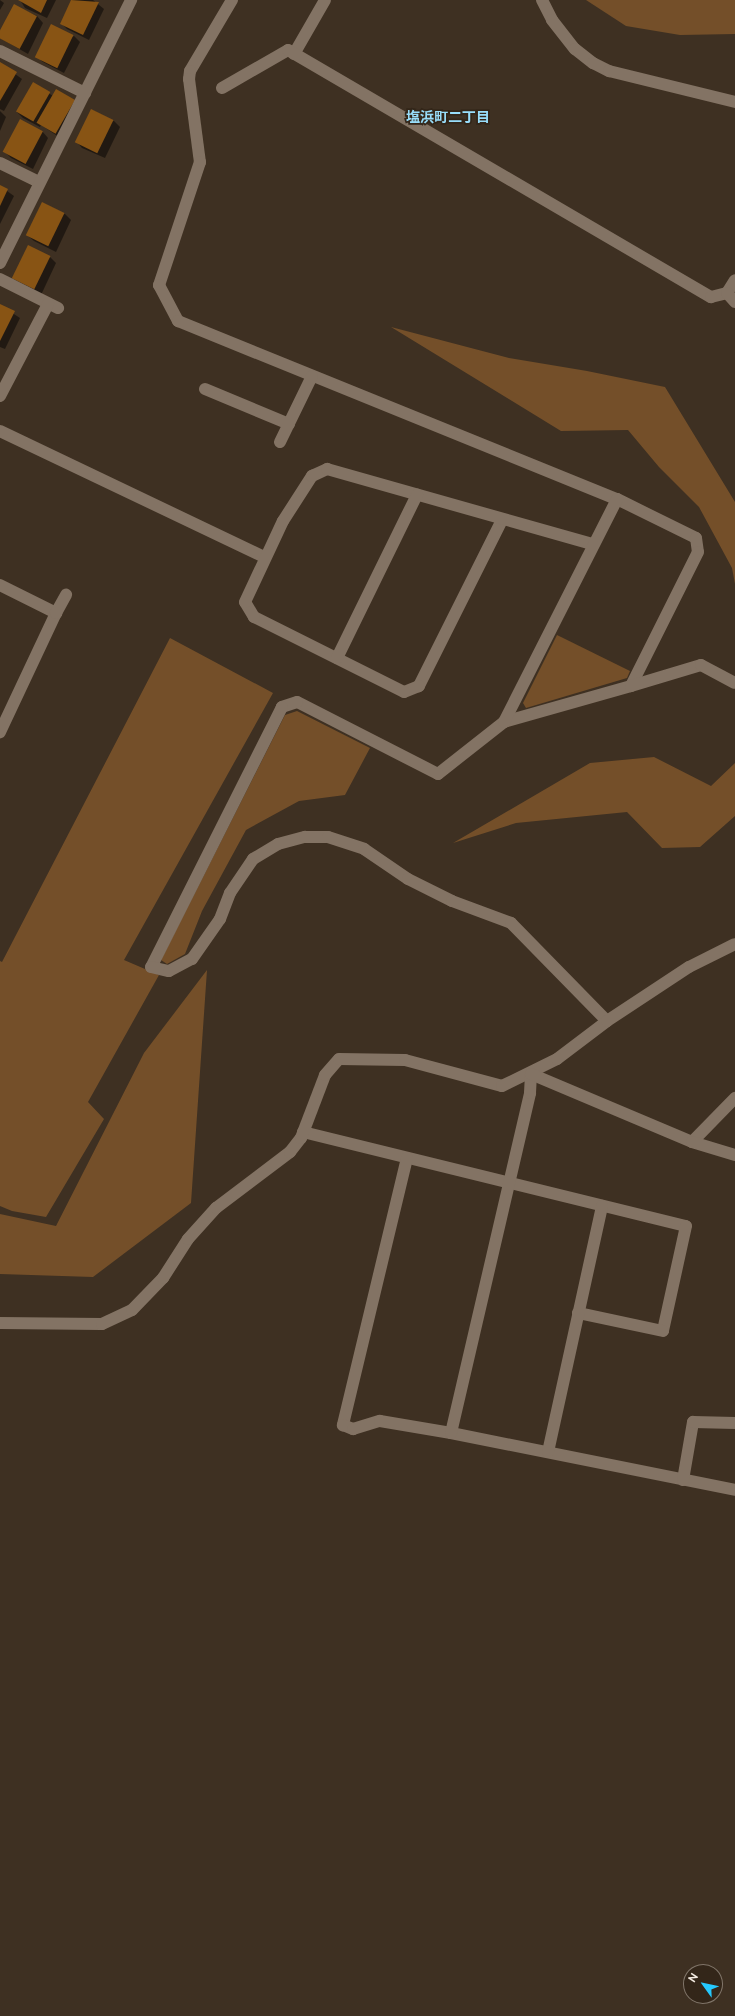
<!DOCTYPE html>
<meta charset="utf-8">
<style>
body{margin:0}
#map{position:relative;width:735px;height:2016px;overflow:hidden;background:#3e3022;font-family:Raleway,"Noto Sans JP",sans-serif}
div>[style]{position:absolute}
.green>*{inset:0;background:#744f29}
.shadow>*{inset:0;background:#0007}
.building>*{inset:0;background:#885414;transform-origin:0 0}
.street>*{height:12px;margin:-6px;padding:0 6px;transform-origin:6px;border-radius:6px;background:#837364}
span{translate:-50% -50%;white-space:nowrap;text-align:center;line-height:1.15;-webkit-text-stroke:3.5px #332619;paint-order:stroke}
.neighbourhood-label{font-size:14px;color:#98ddfa;font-weight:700}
.north{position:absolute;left:683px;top:1964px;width:40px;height:40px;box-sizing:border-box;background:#332619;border:1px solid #807569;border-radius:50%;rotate:303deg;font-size:11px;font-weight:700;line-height:16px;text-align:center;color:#f4ebe2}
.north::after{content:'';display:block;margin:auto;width:14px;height:18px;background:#25c9fe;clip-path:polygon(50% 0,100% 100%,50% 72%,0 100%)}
</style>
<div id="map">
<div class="green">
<i style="clip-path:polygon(586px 0,735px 0,735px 34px,680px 35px,626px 26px)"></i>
<i style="clip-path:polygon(391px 327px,509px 358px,587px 371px,665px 387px,735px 502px,735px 584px,732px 568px,699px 507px,659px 467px,628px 430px,561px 431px)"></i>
<i style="clip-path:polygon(557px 635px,630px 671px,627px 678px,526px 708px,523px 703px)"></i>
<i style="clip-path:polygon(170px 638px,273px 693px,124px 960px,159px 975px,88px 1102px,104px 1119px,46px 1217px,12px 1211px,0 1206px,0 961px,2px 962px)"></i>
<i style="clip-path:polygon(297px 711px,370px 748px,345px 795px,299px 801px,246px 830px,202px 911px,185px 954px,167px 964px,161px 960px,285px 715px)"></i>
<i style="clip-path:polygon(654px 757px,711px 786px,735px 763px,735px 816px,700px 847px,662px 848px,627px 812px,516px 823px,453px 843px,590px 763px)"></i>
<i style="clip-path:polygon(207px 970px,191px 1203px,93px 1277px,0 1274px,0 1214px,56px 1226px,144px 1053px)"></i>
</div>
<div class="shadow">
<i style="clip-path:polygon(0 0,4px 3px,0 10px)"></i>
<i style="clip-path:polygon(20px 0,56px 0,47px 18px,25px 8px)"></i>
<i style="clip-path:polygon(72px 0,93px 0,104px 9px,89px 40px,67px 29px,61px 23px)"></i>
<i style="clip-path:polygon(15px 6px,37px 16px,43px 23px,28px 54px,0 38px)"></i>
<i style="clip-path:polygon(74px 36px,80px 42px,64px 73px,43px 62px,36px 56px)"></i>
<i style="clip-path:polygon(0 63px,22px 79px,4px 111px,0 109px)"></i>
<i style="clip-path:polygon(33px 83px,53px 96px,74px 101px,62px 139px,41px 125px,40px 127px,23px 118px,17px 112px)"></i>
<i style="clip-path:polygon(92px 110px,114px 121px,120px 127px,105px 158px,82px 148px,76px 141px)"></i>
<i style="clip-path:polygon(0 111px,6px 117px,0 131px)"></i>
<i style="clip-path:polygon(42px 131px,48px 138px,33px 169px,11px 158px,5px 152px)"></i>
<i style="clip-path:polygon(0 186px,14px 196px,0 224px)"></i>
<i style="clip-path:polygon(43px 203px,65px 214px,71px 220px,56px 252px,34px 241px,27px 235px)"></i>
<i style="clip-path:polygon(50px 257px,56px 263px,41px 295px,19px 284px,13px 278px)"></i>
<i style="clip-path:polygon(0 305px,20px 318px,5px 349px,0 347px)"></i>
</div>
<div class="building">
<i style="clip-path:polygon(18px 0,47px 0,41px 13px)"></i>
<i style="clip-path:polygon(71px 0,99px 2px,83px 35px,60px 24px)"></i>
<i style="left:14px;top:4px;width:26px;height:37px;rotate:28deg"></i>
<i style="left:51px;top:24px;width:25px;height:37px;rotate:26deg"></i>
<i style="clip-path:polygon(0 62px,17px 72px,0 101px)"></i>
<i style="left:33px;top:82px;width:20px;height:34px;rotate:30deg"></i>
<i style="left:56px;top:89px;width:22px;height:39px;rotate:30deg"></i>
<i style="left:91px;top:109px;width:25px;height:37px;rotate:26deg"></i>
<i style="left:20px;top:119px;width:26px;height:37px;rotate:28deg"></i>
<i style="clip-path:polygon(0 185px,8px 189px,0 206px)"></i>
<i style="left:42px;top:202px;width:25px;height:37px;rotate:26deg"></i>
<i style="left:28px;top:245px;width:25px;height:37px;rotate:26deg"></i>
<i style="clip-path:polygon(0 304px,15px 311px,0 341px)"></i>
</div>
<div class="street">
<i style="left:232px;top:0;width:82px;rotate:120.6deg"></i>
<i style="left:190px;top:71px;width:8px;rotate:97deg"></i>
<i style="left:189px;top:79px;width:84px;rotate:82.5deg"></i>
<i style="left:200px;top:162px;width:130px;rotate:108.4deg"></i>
<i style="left:159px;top:285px;width:41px;rotate:62.2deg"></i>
<i style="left:178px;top:321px;width:474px;rotate:22.1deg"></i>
<i style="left:617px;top:499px;width:88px;rotate:26.3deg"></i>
<i style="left:696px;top:538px;width:14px;rotate:82deg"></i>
<i style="left:698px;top:552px;width:150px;rotate:116.6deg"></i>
<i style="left:631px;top:686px;width:132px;rotate:164.2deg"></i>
<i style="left:504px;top:722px;width:84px;rotate:141.8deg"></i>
<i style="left:438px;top:774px;width:158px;rotate:-152.9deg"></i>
<i style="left:297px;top:702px;width:16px;rotate:162deg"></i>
<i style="left:282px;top:707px;width:291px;rotate:116.7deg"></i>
<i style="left:151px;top:967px;width:18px;rotate:13deg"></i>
<i style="left:169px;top:971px;width:26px;rotate:-28deg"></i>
<i style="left:192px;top:959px;width:49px;rotate:-55deg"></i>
<i style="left:220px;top:919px;width:28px;rotate:-69deg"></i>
<i style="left:230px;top:893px;width:41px;rotate:-55.9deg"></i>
<i style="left:253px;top:859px;width:29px;rotate:-31deg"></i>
<i style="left:278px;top:844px;width:28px;rotate:-15deg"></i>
<i style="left:305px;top:837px;width:23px"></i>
<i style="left:328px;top:837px;width:38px;rotate:18deg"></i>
<i style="left:364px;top:849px;width:53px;rotate:34.3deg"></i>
<i style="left:408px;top:879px;width:49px;rotate:26.6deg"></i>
<i style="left:452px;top:901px;width:63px;rotate:20.4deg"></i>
<i style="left:511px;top:923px;width:137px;rotate:45.6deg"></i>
<i style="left:542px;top:0;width:22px;rotate:63deg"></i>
<i style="left:552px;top:20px;width:37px;rotate:52deg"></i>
<i style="left:575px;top:49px;width:23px;rotate:38deg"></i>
<i style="left:593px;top:63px;width:18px;rotate:27deg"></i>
<i style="left:609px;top:71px;width:130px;rotate:13.8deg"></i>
<i style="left:0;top:51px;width:95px;rotate:26.3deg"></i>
<i style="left:294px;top:54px;width:62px;rotate:-60.1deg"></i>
<i style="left:222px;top:88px;width:76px;rotate:-29.9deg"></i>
<i style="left:288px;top:50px;width:490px;rotate:30.3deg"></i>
<i style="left:711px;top:297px;width:16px;rotate:-14deg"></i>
<i style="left:727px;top:293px;width:15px;rotate:-58deg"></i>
<i style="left:0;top:163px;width:43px;rotate:26deg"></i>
<i style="left:0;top:263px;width:294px;rotate:-63.5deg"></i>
<i style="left:0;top:279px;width:65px;rotate:26.6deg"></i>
<i style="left:727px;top:293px;width:12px;rotate:48deg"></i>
<i style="left:205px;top:389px;width:91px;rotate:22.6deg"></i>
<i style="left:0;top:396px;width:104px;rotate:-62.4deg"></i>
<i style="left:0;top:431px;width:293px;rotate:25.5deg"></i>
<i style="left:280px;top:442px;width:73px;rotate:-64.1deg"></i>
<i style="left:502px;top:520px;width:186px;rotate:116.6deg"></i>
<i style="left:419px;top:686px;width:16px;rotate:158deg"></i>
<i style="left:404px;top:692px;width:168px;rotate:-153.4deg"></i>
<i style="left:254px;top:617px;width:17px;rotate:-121deg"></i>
<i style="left:245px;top:602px;width:89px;rotate:-64.9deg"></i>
<i style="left:283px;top:521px;width:54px;rotate:-57.2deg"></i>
<i style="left:312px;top:476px;width:17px;rotate:-25deg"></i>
<i style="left:327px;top:469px;width:275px;rotate:15.8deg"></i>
<i style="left:0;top:585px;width:63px;rotate:26.6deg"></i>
<i style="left:56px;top:613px;width:132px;rotate:115.2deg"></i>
<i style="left:56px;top:613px;width:21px;rotate:-61deg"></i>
<i style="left:337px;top:658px;width:182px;rotate:-63.9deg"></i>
<i style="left:631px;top:686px;width:73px;rotate:-16.7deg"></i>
<i style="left:701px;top:665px;width:38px;rotate:28deg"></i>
<i style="left:504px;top:722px;width:250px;rotate:-63.1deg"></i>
<i style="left:303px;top:1132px;width:394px;rotate:13.8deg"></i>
<i style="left:686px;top:1226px;width:107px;rotate:102.4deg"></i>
<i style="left:663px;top:1331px;width:87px;rotate:-168deg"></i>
<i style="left:692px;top:1142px;width:62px;rotate:-45.7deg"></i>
<i style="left:407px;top:1158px;width:275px;rotate:103.5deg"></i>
<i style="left:343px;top:1425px;width:11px;rotate:22deg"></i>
<i style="left:353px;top:1429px;width:28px;rotate:-17deg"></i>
<i style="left:380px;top:1421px;width:72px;rotate:9.6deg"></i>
<i style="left:451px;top:1433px;width:290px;rotate:11.3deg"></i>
<i style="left:0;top:1323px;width:102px;rotate:0.6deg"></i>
<i style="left:102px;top:1324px;width:33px;rotate:-25deg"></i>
<i style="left:132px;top:1310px;width:45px;rotate:-45.9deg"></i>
<i style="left:163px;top:1278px;width:46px;rotate:-57.3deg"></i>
<i style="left:188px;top:1239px;width:42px;rotate:-47.9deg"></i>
<i style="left:216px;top:1208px;width:93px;rotate:-37.1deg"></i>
<i style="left:290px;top:1152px;width:18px;rotate:-52deg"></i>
<i style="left:301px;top:1138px;width:67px;rotate:-69.1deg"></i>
<i style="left:325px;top:1075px;width:21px;rotate:-49deg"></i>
<i style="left:339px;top:1059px;width:66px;rotate:0.9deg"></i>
<i style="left:405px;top:1060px;width:100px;rotate:15deg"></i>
<i style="left:502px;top:1086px;width:61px;rotate:-26.1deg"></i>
<i style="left:557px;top:1059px;width:63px;rotate:-37.2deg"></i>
<i style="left:607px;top:1021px;width:98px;rotate:-33.4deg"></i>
<i style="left:689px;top:967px;width:51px;rotate:-26.6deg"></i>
<i style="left:451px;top:1433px;width:349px;rotate:-76.9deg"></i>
<i style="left:530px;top:1093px;width:19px;rotate:-87deg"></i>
<i style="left:531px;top:1074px;width:175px;rotate:22.9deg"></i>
<i style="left:692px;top:1142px;width:45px;rotate:16.8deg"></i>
<i style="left:548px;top:1452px;width:252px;rotate:-77.6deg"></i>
<i style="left:683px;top:1480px;width:59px;rotate:-80.2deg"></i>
<i style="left:693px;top:1422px;width:42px;rotate:1.4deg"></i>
</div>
<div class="neighbourhood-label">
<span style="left:448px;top:117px">塩浜町二丁目</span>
</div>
<div class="north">N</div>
</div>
